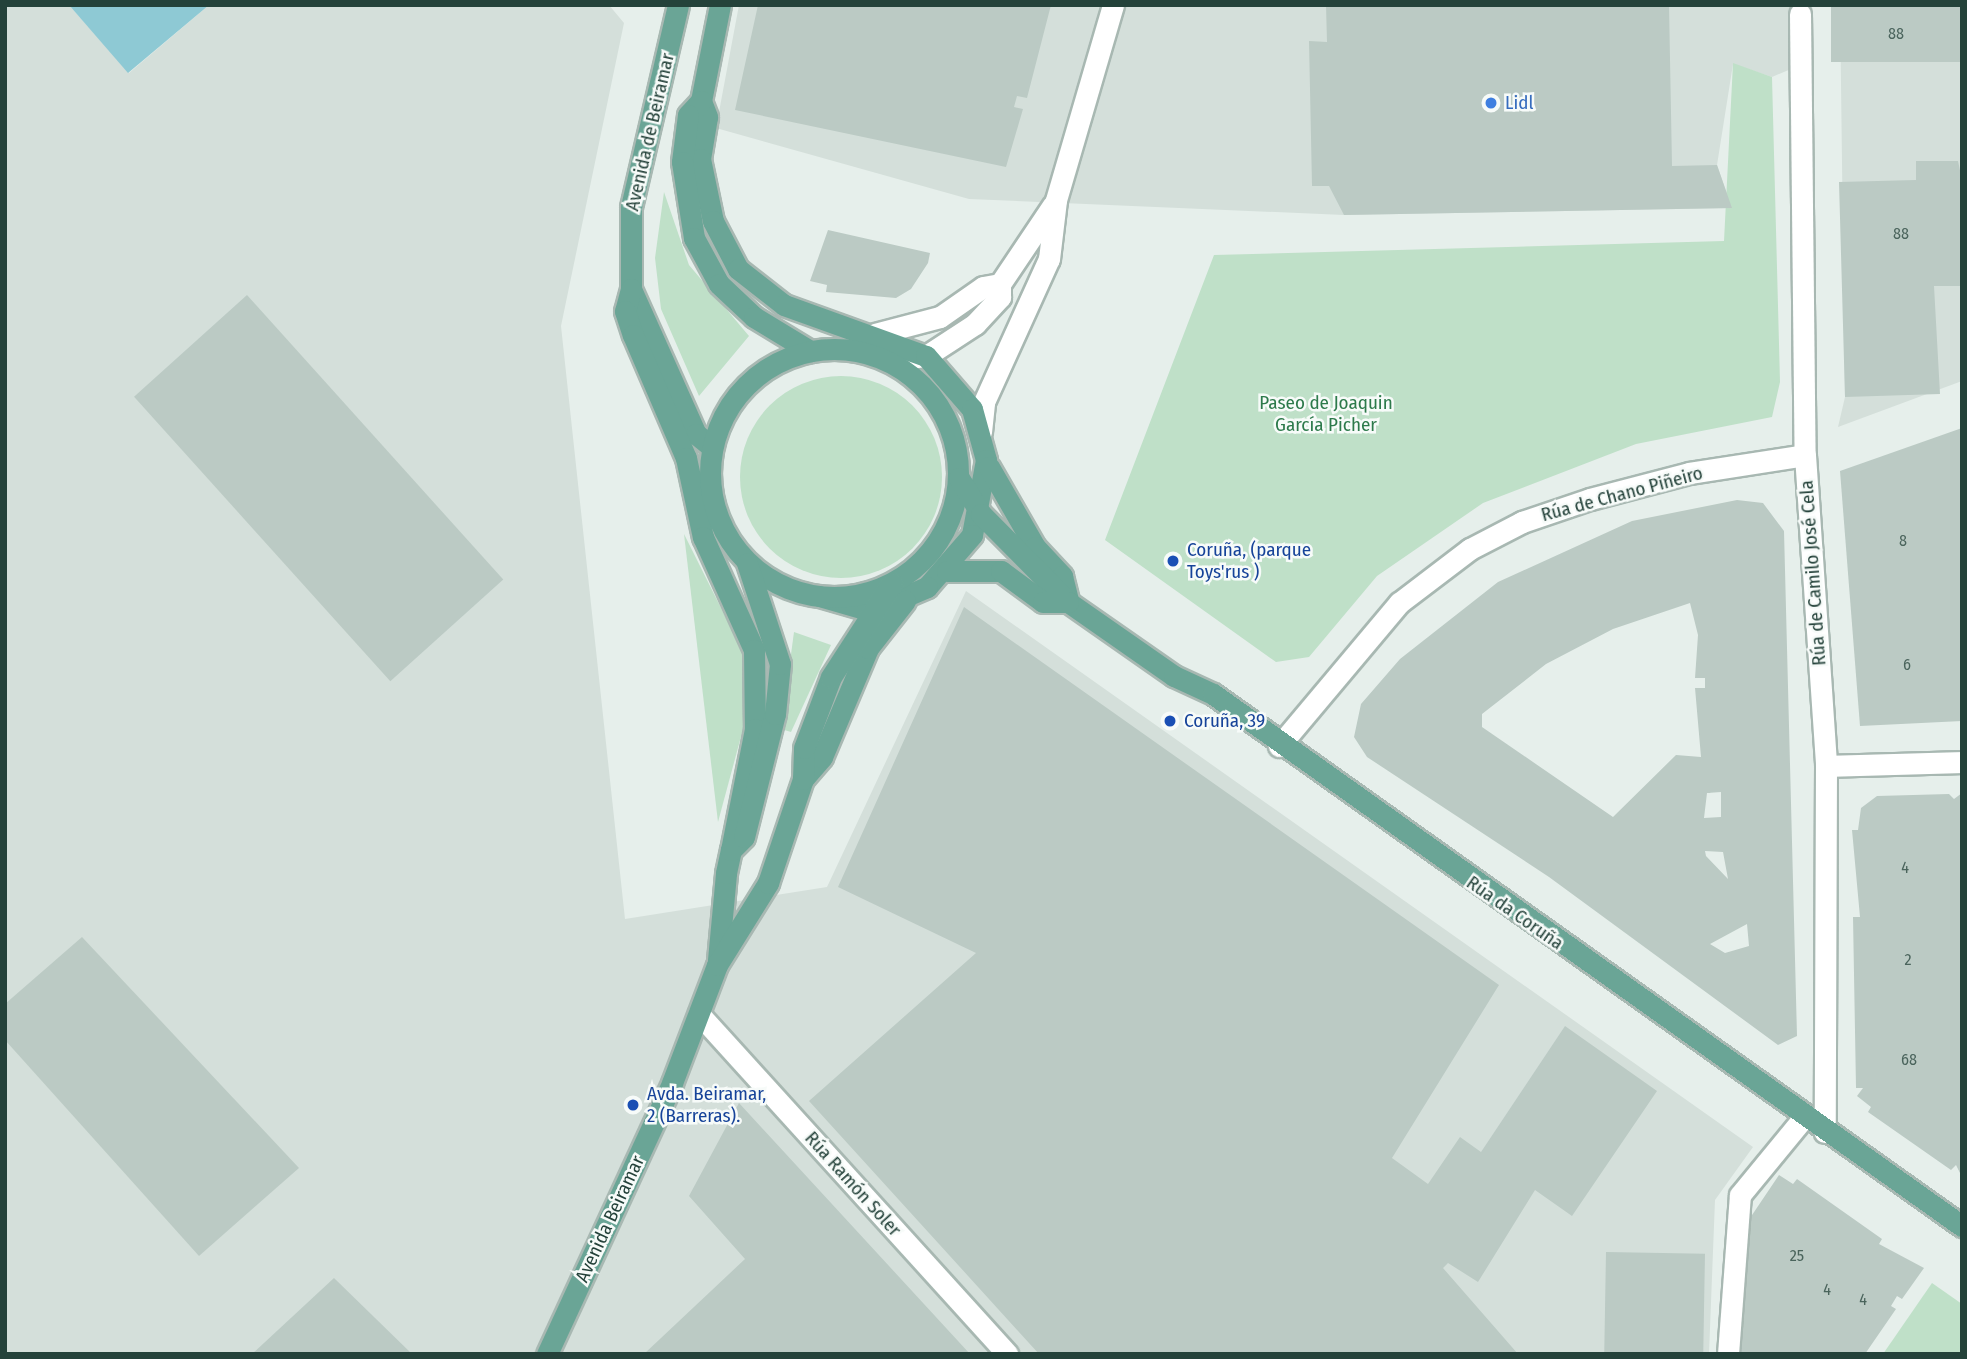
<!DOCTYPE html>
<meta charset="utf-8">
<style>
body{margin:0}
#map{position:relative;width:1967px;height:1359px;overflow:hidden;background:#e6efeb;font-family:"Fira Sans Condensed",sans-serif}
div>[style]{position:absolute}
.built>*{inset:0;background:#d4dfda}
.green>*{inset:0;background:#bfe0c8}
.round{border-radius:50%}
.water>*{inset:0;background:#8ec9d4}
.building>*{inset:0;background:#bbcac4;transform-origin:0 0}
.roads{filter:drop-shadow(2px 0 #a8b8b2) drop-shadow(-2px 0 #a8b8b2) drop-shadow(0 2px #a8b8b2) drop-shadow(0 -2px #a8b8b2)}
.minor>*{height:21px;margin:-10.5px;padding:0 10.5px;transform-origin:10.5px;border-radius:10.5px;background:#fff}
.major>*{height:21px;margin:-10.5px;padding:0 10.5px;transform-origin:10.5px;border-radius:10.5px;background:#6aa596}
.major>.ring{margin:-10.5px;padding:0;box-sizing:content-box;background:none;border:21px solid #6aa596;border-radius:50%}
.dots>*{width:19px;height:19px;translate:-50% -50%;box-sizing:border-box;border:4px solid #f7fbf9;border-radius:50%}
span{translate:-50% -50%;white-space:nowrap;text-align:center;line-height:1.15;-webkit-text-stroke:5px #f7fbf9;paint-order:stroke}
.number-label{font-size:16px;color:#4a645c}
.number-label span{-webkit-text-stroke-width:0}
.shop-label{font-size:19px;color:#366cbe}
.left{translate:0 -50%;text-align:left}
.street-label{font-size:19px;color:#24423a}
.park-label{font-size:19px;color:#2d7a4b}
.transit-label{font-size:19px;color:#164399}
.frame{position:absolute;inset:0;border:7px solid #24423a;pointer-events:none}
</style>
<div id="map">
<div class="built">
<i style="clip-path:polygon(5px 5px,69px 5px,129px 73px,209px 5px,609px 5px,624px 23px,561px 326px,625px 919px,827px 887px,966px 591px,1753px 1147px,1715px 1200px,1709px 1354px,5px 1354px)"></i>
<i style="clip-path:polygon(739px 5px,1805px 5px,1805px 63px,1772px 77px,1733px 64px,1717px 165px,1732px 208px,1344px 215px,969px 199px,716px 128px)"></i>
<i style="clip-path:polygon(1840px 5px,1962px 5px,1962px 381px,1838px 427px,1845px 397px)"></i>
</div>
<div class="green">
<i style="clip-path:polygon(1733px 63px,1772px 77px,1780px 382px,1772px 417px,1636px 444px,1483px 503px,1377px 576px,1309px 657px,1276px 662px,1105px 540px,1214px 255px,1724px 241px)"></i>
<i style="clip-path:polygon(664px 192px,689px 265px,749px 336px,699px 396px,661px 309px,655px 258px)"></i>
<i class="round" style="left:740px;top:376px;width:202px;height:202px"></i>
<i style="clip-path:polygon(684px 534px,745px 656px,746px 718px,718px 822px)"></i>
<i style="clip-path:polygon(794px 632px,831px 645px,791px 732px,781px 729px)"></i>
<i style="clip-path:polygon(1932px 1283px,1962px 1304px,1962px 1354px,1883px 1354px)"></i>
</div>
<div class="water">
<i style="clip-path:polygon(69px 5px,209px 5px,128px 73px)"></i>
</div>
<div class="building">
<i style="clip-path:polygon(758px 5px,1051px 5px,1027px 98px,1017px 96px,1014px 107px,1023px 109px,1006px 167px,735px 110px)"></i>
<i style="clip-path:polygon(1326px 5px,1669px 5px,1672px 166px,1717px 165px,1732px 208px,1344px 215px,1329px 186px,1312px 186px,1309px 41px,1327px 42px)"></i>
<i style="left:1831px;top:5px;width:131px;height:57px"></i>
<i style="clip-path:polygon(1916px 161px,1958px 161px,1962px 180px,1962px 286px,1934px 286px,1940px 394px,1845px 397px,1839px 182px,1916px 180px)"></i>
<i style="clip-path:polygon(828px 230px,930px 253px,928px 263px,911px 289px,896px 298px,826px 292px,827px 285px,810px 281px)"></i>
<i style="left:247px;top:295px;width:383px;height:152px;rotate:48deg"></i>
<i style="clip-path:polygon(1962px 428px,1962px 721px,1860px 726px,1840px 471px)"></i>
<i style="clip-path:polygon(evenodd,1737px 500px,1763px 503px,1784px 531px,1797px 1036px,1778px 1045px,1549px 877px,1367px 757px,1354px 737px,1361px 704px,1400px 659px,1498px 582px,1632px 521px,1737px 500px,1690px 603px,1698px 635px,1695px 678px,1705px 678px,1705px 688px,1695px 688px,1701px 757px,1676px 755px,1613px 817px,1482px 727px,1482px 714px,1546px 664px,1613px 629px,1690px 603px,1737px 500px,1721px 792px,1721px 817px,1704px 818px,1707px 793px,1721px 792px,1737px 500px,1705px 851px,1723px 852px,1728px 879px,1706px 856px,1705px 851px,1737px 500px,1747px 924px,1749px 946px,1725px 953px,1710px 944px,1747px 924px)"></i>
<i style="clip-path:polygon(964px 607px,1499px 985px,1392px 1158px,1428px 1184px,1460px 1137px,1481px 1152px,1565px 1026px,1657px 1091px,1572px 1216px,1535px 1190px,1478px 1282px,1448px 1263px,1443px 1268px,1518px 1354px,1039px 1354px,809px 1101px,976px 953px,838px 887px)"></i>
<i style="clip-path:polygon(1962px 793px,1962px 1177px,1956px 1165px,1951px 1170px,1868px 1112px,1871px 1107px,1857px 1096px,1863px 1088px,1856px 1088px,1853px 917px,1860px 917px,1852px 830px,1858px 830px,1861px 808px,1877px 796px,1949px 794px,1954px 799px)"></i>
<i style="clip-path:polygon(82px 937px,299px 1168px,199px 1256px,5px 1040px,5px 1004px)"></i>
<i style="clip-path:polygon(739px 1103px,970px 1354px,644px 1354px,745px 1259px,689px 1196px)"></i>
<i style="clip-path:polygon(1779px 1175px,1793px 1184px,1797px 1179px,1882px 1239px,1879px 1244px,1924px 1268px,1902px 1299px,1897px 1296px,1891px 1306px,1896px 1309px,1865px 1354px,1741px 1354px,1748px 1221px)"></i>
<i style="left:1606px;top:1252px;width:99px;height:102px;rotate:1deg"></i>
<i style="clip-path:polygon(334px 1278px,412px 1354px,252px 1354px)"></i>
</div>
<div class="roads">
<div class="minor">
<i style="left:1800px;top:14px;width:441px;rotate:89.4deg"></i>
<i style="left:1805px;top:455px;width:312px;rotate:86.1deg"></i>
<i style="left:1826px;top:766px;width:366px;rotate:90.2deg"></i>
<i style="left:875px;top:334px;width:67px;rotate:-14.7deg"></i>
<i style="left:940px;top:317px;width:52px;rotate:-34.9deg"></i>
<i style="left:983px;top:287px;width:17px;rotate:-10deg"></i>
<i style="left:889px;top:361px;width:37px;rotate:-8deg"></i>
<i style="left:926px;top:356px;width:59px;rotate:-33.1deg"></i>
<i style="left:975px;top:324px;width:37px;rotate:-47deg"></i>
<i style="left:1000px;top:297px;width:13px;rotate:-90deg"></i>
<i style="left:1000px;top:284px;width:95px;rotate:-56.1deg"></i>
<i style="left:981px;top:432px;width:30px;rotate:-84deg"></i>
<i style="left:984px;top:402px;width:157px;rotate:-65.6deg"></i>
<i style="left:1049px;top:259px;width:59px;rotate:-83.2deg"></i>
<i style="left:1056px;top:200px;width:203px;rotate:-73.7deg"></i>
<i style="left:1279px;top:746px;width:187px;rotate:-50deg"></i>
<i style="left:1399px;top:603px;width:89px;rotate:-37.3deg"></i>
<i style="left:1470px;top:549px;width:59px;rotate:-27.4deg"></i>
<i style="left:1522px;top:522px;width:72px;rotate:-18.7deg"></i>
<i style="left:1590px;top:499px;width:102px;rotate:-14.7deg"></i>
<i style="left:1689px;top:473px;width:117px;rotate:-8.8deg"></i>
<i style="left:1826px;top:766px;width:136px;rotate:-1.7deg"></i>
<i style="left:699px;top:1014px;width:459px;rotate:47.8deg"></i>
<i style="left:1728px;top:1354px;width:159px;rotate:-85.7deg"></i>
<i style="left:1740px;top:1195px;width:101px;rotate:-50.6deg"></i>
</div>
<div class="major">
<i style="left:678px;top:5px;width:207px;rotate:103.1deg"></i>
<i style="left:631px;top:207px;width:82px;rotate:90deg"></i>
<i style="left:631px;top:289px;width:159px;rotate:65.9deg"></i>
<i style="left:696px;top:434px;width:21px;rotate:39deg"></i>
<i style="left:720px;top:5px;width:98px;rotate:101.2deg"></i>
<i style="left:701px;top:101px;width:17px;rotate:69deg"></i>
<i style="left:707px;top:117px;width:43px;rotate:99.5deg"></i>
<i style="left:700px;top:159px;width:63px;rotate:78.2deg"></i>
<i style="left:713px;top:221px;width:54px;rotate:62.5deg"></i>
<i style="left:738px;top:269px;width:58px;rotate:38deg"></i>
<i style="left:784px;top:305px;width:151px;rotate:19.8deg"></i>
<i style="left:926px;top:356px;width:70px;rotate:49deg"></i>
<i style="left:972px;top:409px;width:53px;rotate:74.6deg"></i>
<i style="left:986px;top:460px;width:76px;rotate:100.6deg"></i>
<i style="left:972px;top:535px;width:69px;rotate:130.9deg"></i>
<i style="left:927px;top:587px;width:61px;rotate:156.8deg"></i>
<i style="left:871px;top:611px;width:54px;rotate:-163.9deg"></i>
<i style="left:701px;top:101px;width:19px;rotate:133deg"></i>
<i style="left:688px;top:115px;width:47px;rotate:97.3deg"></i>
<i style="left:682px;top:162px;width:77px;rotate:81deg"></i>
<i style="left:694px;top:238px;width:52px;rotate:61.5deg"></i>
<i style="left:719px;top:284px;width:48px;rotate:43.3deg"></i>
<i style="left:754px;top:317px;width:66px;rotate:31.3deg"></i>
<i style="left:631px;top:289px;width:23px;rotate:105deg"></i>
<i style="left:625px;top:311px;width:25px;rotate:72deg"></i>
<i style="left:633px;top:335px;width:134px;rotate:66.7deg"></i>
<i style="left:686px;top:458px;width:81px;rotate:77.9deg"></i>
<i style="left:703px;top:537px;width:124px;rotate:65.7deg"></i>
<i style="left:754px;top:650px;width:79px;rotate:89.3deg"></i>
<i style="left:755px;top:729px;width:123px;rotate:101.2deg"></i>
<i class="ring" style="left:710px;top:349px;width:227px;height:227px"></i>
<i style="left:989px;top:467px;width:92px;rotate:60.1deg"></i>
<i style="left:1035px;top:547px;width:40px;rotate:47deg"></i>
<i style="left:1062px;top:576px;width:25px;rotate:76deg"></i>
<i style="left:959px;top:478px;width:42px;rotate:58.6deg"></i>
<i style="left:981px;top:514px;width:124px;rotate:45.3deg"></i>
<i style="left:1068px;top:602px;width:129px;rotate:34.9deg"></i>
<i style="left:1174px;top:676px;width:43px;rotate:24.8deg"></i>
<i style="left:1213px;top:694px;width:919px;rotate:35.39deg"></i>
<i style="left:947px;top:571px;width:54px"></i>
<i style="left:1001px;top:571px;width:52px;rotate:36.4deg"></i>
<i style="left:1043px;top:602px;width:25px"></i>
<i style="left:803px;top:779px;width:29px;rotate:-49deg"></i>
<i style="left:822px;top:757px;width:118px;rotate:-67.1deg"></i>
<i style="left:868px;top:648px;width:60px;rotate:-51.8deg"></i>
<i style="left:718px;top:960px;width:87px;rotate:-84.7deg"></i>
<i style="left:726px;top:873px;width:24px;rotate:-78deg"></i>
<i style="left:731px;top:850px;width:18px;rotate:-45deg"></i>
<i style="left:744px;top:837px;width:127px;rotate:-75.9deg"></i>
<i style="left:775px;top:714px;width:50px;rotate:-84.3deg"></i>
<i style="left:780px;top:664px;width:106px;rotate:-108.1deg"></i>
<i style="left:547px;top:1354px;width:298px;rotate:-65.2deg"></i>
<i style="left:672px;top:1083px;width:126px;rotate:-69.1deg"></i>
<i style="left:717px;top:965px;width:97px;rotate:-58.1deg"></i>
<i style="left:768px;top:883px;width:110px;rotate:-71.4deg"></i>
<i style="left:803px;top:779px;width:31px;rotate:-88deg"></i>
<i style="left:804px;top:748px;width:76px;rotate:-69.2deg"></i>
<i style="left:831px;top:677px;width:112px;rotate:-57deg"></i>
</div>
</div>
<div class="dots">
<i style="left:1491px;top:103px;background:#3f7fe0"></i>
<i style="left:1173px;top:561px;background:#1a4fb4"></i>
<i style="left:1170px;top:721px;background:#1a4fb4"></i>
<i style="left:633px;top:1105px;background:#1a4fb4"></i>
</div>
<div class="number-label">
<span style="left:1896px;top:34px">88</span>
<span style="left:1901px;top:234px">88</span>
<span style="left:1903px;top:541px">8</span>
<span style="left:1907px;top:665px">6</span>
<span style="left:1905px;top:868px">4</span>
<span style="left:1908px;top:960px">2</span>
<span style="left:1909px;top:1060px">68</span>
<span style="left:1797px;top:1256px">25</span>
<span style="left:1827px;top:1290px">4</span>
<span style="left:1863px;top:1300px">4</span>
</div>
<div class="shop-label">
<span class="left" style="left:1505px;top:103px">Lidl</span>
</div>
<div class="street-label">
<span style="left:650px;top:132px;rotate:-77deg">Avenida de Beiramar</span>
<span style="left:1622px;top:494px;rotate:-15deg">Rúa de Chano Piñeiro</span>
<span style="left:1813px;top:573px;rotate:-94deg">Rúa de Camilo José Cela</span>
<span style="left:1515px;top:913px;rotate:35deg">Rúa da Coruña</span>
<span style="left:853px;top:1184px;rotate:48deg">Rúa Ramón Soler</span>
<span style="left:610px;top:1219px;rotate:-65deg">Avenida Beiramar</span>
</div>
<div class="park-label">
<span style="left:1326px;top:414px">Paseo de Joaquin<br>García Picher</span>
</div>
<div class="transit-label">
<span class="left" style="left:1187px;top:561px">Coruña, (parque<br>Toys'rus )</span>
<span class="left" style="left:1184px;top:721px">Coruña, 39</span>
<span class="left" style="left:647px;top:1105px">Avda. Beiramar,<br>2 (Barreras).</span>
</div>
<div class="frame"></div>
</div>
